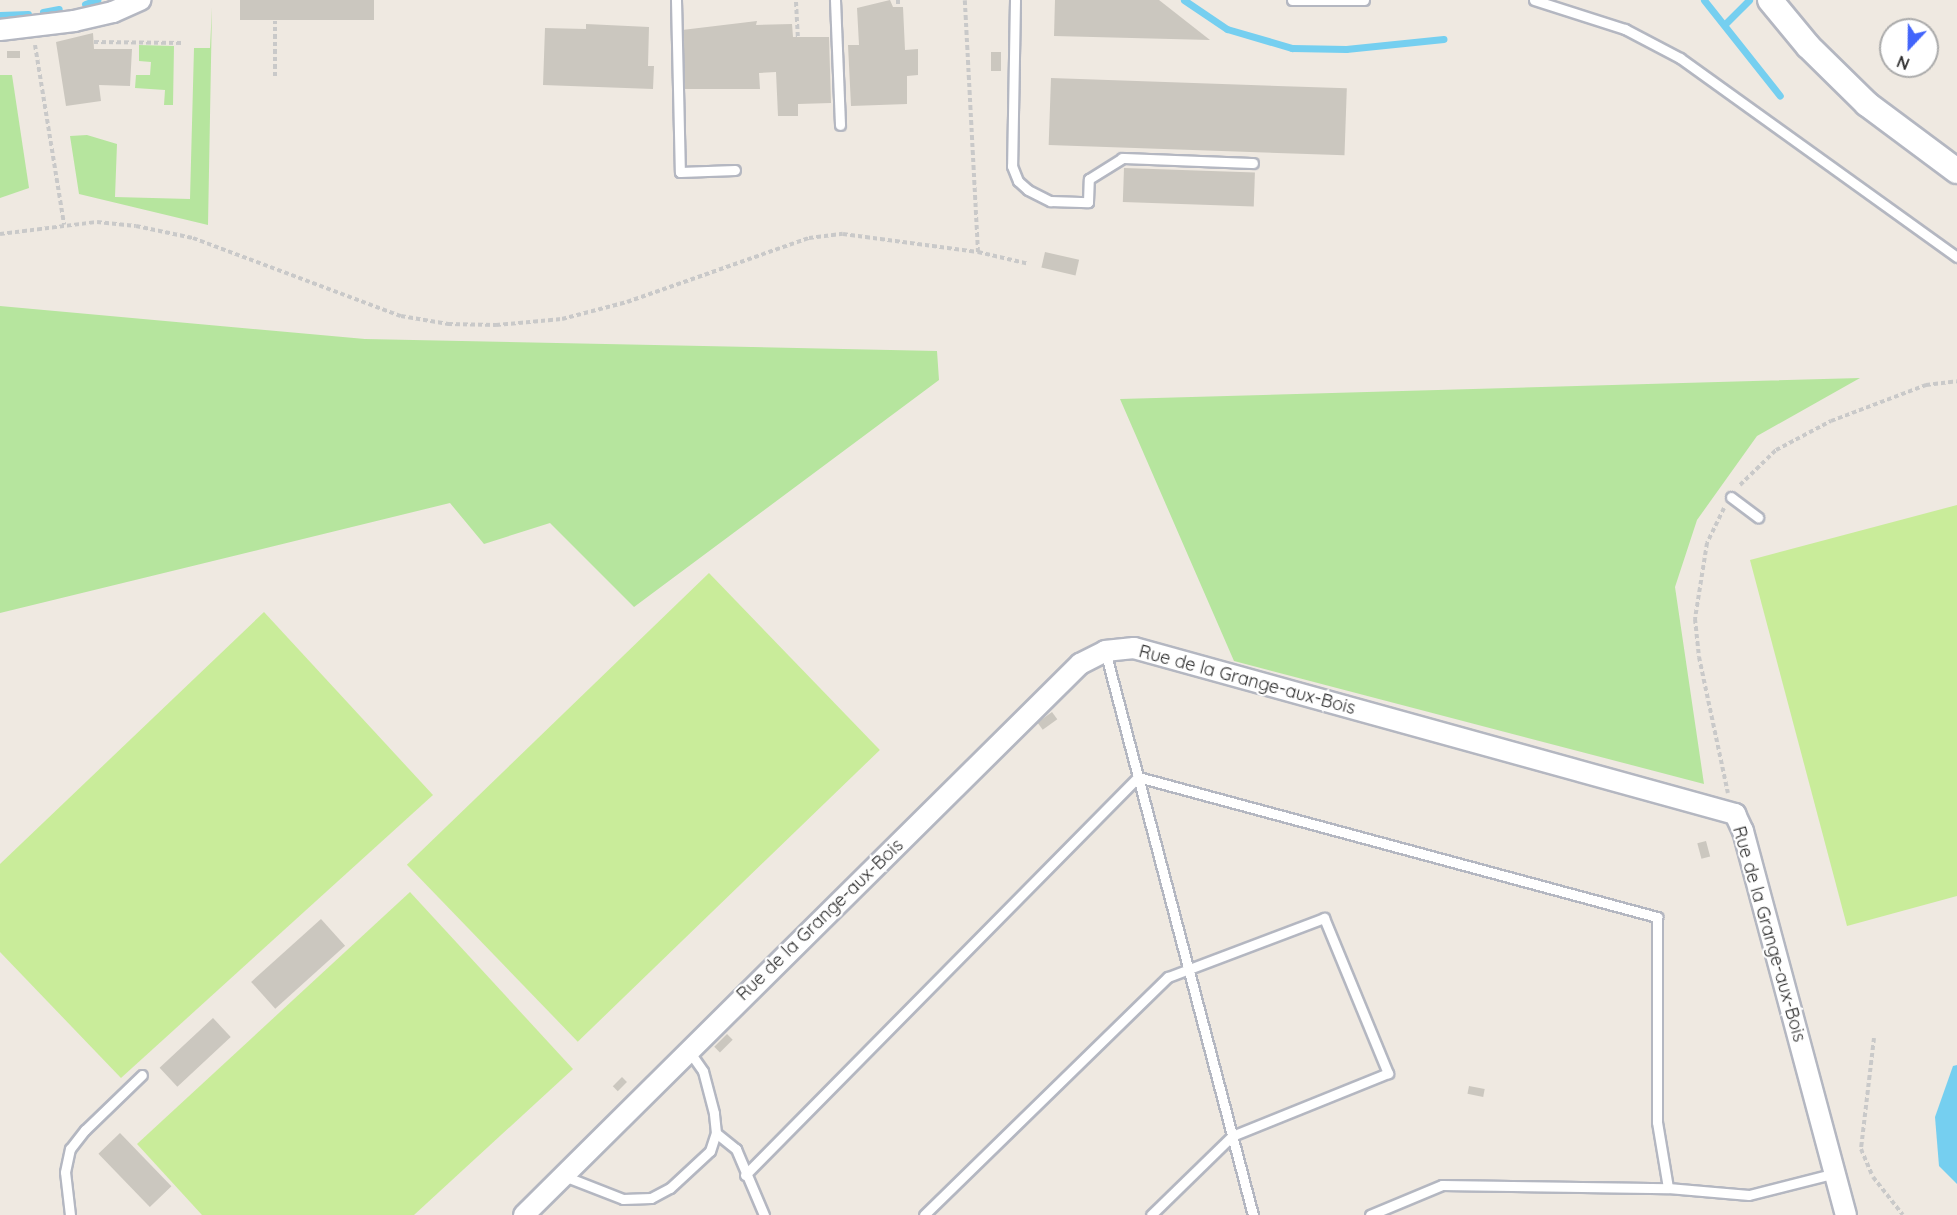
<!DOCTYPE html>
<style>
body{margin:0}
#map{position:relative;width:1957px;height:1215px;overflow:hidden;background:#efe9e1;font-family:Quicksand,sans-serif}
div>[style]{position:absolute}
.green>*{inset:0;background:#b6e59e}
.pitch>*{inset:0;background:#c9ec9a;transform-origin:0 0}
.water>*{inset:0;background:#75cff0}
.stream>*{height:7px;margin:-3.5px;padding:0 3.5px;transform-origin:3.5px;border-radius:3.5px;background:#75cff0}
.building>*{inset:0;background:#cbc7bf;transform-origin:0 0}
.path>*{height:4px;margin-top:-2px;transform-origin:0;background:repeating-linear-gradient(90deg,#c9c9c9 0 4.5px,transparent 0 7.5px)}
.roads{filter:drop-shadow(2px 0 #b4b7c1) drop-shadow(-2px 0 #b4b7c1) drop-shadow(0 2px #b4b7c1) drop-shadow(0 -2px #b4b7c1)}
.service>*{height:9px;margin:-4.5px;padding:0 4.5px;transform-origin:4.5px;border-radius:4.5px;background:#fff}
.minor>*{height:20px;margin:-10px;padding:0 10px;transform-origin:10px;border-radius:10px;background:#fff}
.tertiary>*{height:24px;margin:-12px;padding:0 12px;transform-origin:12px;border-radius:12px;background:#fff}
span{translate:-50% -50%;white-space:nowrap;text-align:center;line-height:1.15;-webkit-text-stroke:4.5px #fff;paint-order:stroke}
.street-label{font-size:18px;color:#2e2e2e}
.north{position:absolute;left:1879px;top:18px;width:60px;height:60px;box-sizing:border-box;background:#fff;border:2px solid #ababab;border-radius:50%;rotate:202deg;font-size:16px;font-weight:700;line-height:24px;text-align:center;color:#2e2e2e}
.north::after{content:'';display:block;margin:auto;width:21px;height:27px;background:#4264fb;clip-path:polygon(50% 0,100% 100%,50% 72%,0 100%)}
</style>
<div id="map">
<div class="green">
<i style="clip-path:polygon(212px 7px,208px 225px,79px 194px,70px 136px,87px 135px,117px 144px,115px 197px,190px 199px,194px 48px,210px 48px)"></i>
<i style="clip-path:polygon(139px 45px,174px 46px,173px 105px,164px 105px,165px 90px,135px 88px,136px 75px,150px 75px,151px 62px,139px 61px)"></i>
<i style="clip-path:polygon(0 75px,12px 75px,29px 188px,0 198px)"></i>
<i style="clip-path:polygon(0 306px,365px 339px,937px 351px,939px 380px,634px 607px,550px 523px,484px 544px,450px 503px,0 613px)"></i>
<i style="clip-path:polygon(1860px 378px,1757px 436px,1697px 520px,1675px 587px,1704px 784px,1234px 661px,1120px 399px)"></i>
</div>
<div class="pitch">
<i style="clip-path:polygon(1957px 505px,1957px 896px,1847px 926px,1750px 560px)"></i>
<i style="left:709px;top:573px;width:246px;height:420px;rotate:46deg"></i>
<i style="clip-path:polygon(264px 612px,433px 795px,121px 1078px,0 952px,0 864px)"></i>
<i style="clip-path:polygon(410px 892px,573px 1069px,414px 1215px,202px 1215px,137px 1144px)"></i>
</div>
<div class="water">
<i style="clip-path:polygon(1957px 1065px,1957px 1184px,1939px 1166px,1935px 1117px,1953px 1066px)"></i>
</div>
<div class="stream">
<i style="left:1184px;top:0;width:52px;rotate:34deg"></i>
<i style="left:1227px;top:29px;width:68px;rotate:16.3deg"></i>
<i style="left:1292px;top:48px;width:54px;rotate:1.1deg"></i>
<i style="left:1346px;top:49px;width:98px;rotate:-5.9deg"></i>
<i style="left:1704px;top:0;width:122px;rotate:51.6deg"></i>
<i style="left:85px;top:4px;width:13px;rotate:-18deg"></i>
<i style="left:43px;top:12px;width:16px;rotate:-11deg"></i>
<i style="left:0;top:15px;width:28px;rotate:-2deg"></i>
<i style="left:1725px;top:24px;width:34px;rotate:-45deg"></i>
</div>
<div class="building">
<i style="left:240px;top:0;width:134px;height:20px"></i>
<i style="clip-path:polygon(890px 0,893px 7px,903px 7px,905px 50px,918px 49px,918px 75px,907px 76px,907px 104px,851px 106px,848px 45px,859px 45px,857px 8px)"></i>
<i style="clip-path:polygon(1055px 0,1159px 0,1210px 40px,1054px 36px)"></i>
<i style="clip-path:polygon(757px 21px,756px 25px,792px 24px,793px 37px,829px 37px,831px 103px,798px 104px,798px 116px,778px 116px,776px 72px,759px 73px,760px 89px,682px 89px,682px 30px)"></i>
<i style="clip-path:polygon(586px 24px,649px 27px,648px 66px,654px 66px,653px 89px,543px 85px,545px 28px,586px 29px)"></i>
<i style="clip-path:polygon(93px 33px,94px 49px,132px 49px,130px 86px,99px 85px,101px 101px,66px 106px,56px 42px)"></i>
<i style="left:20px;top:51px;width:7px;height:13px;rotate:90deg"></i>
<i style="left:991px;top:52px;width:10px;height:19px"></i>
<i style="left:1051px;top:78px;width:296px;height:67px;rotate:2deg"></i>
<i style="left:1124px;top:168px;width:131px;height:34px;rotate:2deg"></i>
<i style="left:1045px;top:252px;width:35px;height:16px;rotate:13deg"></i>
<i style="left:1052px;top:712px;width:9px;height:18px;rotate:54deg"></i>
<i style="left:1706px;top:841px;width:16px;height:9px;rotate:75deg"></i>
<i style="left:321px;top:919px;width:36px;height:94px;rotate:48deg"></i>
<i style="left:213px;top:1018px;width:26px;height:73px;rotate:47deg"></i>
<i style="left:727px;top:1034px;width:8px;height:18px;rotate:45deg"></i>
<i style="left:622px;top:1077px;width:7px;height:13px;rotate:45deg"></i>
<i style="left:1469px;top:1086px;width:16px;height:8px;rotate:11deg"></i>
<i style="left:120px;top:1133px;width:74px;height:30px;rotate:46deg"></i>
</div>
<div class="path">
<i style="left:898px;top:0;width:7px;rotate:90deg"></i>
<i style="left:796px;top:2px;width:35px;rotate:87deg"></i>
<i style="left:94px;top:42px;width:90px;rotate:0.6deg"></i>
<i style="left:35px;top:45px;width:182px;rotate:80.8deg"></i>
<i style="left:275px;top:76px;width:55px;rotate:-90deg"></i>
<i style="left:0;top:234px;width:98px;rotate:-7.1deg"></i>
<i style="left:97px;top:222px;width:39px;rotate:6deg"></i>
<i style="left:136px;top:226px;width:58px;rotate:11.9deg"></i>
<i style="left:193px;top:238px;width:222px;rotate:20.6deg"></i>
<i style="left:401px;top:316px;width:48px;rotate:9.7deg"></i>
<i style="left:448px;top:324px;width:48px;rotate:1.2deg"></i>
<i style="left:496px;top:325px;width:66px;rotate:-5.2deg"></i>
<i style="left:562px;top:319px;width:67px;rotate:-14.7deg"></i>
<i style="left:627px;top:302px;width:193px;rotate:-19.4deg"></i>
<i style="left:809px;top:238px;width:34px;rotate:-7deg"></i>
<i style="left:843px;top:234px;width:136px;rotate:7.6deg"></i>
<i style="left:978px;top:252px;width:252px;rotate:-93deg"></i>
<i style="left:978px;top:252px;width:52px;rotate:13.2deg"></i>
<i style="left:1740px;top:485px;width:50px;rotate:-44.2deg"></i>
<i style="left:1776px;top:450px;width:62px;rotate:-27.8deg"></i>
<i style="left:1831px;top:421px;width:102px;rotate:-20.8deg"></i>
<i style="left:1926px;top:385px;width:31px;rotate:-7deg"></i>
<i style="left:1724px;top:508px;width:39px;rotate:116deg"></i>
<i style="left:1707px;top:543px;width:77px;rotate:99deg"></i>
<i style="left:1695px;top:619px;width:38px;rotate:84deg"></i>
<i style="left:1699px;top:657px;width:139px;rotate:78deg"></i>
<i style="left:1874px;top:1038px;width:112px;rotate:96.7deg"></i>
<i style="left:1861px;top:1149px;width:30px;rotate:67deg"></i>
<i style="left:1873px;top:1177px;width:48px;rotate:51.7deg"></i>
</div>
<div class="roads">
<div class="service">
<i style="left:676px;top:0;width:172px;rotate:88.7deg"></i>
<i style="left:680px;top:172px;width:55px;rotate:-2.1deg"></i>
<i style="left:835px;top:0;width:125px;rotate:87.7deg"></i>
<i style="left:1015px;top:0;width:166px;rotate:91deg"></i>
<i style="left:1012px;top:166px;width:16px;rotate:68deg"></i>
<i style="left:1018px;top:181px;width:13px;rotate:42deg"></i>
<i style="left:1028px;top:190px;width:25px;rotate:27deg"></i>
<i style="left:1050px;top:201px;width:38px;rotate:2deg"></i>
<i style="left:1088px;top:202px;width:23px;rotate:-88deg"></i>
<i style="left:1089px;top:179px;width:39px;rotate:-32deg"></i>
<i style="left:1122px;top:158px;width:131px;rotate:2.2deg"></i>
<i style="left:1292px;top:0;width:72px"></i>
<i style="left:1534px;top:0;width:96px;rotate:17.7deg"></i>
<i style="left:1625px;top:29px;width:62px;rotate:27.8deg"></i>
<i style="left:1680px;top:58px;width:341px;rotate:35.7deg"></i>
<i style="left:1731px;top:497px;width:34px;rotate:37deg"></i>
<i style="left:1105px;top:651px;width:583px;rotate:75.3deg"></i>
<i style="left:716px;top:1133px;width:26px;rotate:39deg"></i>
<i style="left:736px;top:1149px;width:72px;rotate:67deg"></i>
<i style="left:745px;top:1175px;width:559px;rotate:-45.36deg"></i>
<i style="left:1138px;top:777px;width:538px;rotate:15.1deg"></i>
<i style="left:1657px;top:917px;width:205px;rotate:90deg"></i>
<i style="left:1657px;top:1122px;width:67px;rotate:80.5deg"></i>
<i style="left:564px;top:1176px;width:63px;rotate:21.3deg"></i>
<i style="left:623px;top:1199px;width:28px;rotate:-2deg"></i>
<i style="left:651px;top:1198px;width:21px;rotate:-28deg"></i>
<i style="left:670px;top:1188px;width:54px;rotate:-42.8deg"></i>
<i style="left:710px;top:1151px;width:19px;rotate:-72deg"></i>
<i style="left:716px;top:1133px;width:20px;rotate:-96deg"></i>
<i style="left:714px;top:1113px;width:43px;rotate:-104.7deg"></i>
<i style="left:703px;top:1071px;width:24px;rotate:-125deg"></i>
<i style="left:70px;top:1215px;width:43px;rotate:-96.6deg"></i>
<i style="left:65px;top:1172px;width:24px;rotate:-78deg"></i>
<i style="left:70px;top:1149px;width:24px;rotate:-52deg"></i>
<i style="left:85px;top:1130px;width:79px;rotate:-44deg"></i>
<i style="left:924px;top:1215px;width:341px;rotate:-44.3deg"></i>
<i style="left:1168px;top:977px;width:167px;rotate:-20.7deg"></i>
<i style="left:1324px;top:918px;width:168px;rotate:67.6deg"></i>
<i style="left:1388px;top:1073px;width:168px;rotate:158deg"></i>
<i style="left:1232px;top:1136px;width:113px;rotate:135.7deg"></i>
<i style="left:1370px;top:1215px;width:78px;rotate:-22.6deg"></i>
<i style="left:1442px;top:1185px;width:226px;rotate:0.8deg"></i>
<i style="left:1668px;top:1188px;width:81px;rotate:4.9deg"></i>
<i style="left:1749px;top:1195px;width:89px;rotate:-14.3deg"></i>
</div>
<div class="minor">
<i style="left:0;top:30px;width:75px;rotate:-6.9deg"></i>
<i style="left:74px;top:21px;width:40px;rotate:-13deg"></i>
<i style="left:113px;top:12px;width:30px;rotate:-24deg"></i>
<i style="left:524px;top:1215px;width:783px;rotate:-44.74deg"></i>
<i style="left:1080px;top:664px;width:28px;rotate:-27deg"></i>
<i style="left:1105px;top:651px;width:29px;rotate:-6deg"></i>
<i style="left:1134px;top:648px;width:624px;rotate:15.44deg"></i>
<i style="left:1735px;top:814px;width:19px;rotate:65deg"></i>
<i style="left:1743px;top:831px;width:398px;rotate:75deg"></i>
</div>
<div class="tertiary">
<i style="left:1770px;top:0;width:60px;rotate:50.4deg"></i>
<i style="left:1808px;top:46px;width:83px;rotate:44.5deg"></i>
<i style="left:1867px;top:104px;width:112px;rotate:36.7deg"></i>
</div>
</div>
<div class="street-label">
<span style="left:1247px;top:680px;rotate:15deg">Rue de la Grange-aux-Bois</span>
<span style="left:820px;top:920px;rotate:-44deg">Rue de la Grange-aux-Bois</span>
<span style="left:1769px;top:934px;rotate:74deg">Rue de la Grange-aux-Bois</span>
</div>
<div class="north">N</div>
</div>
